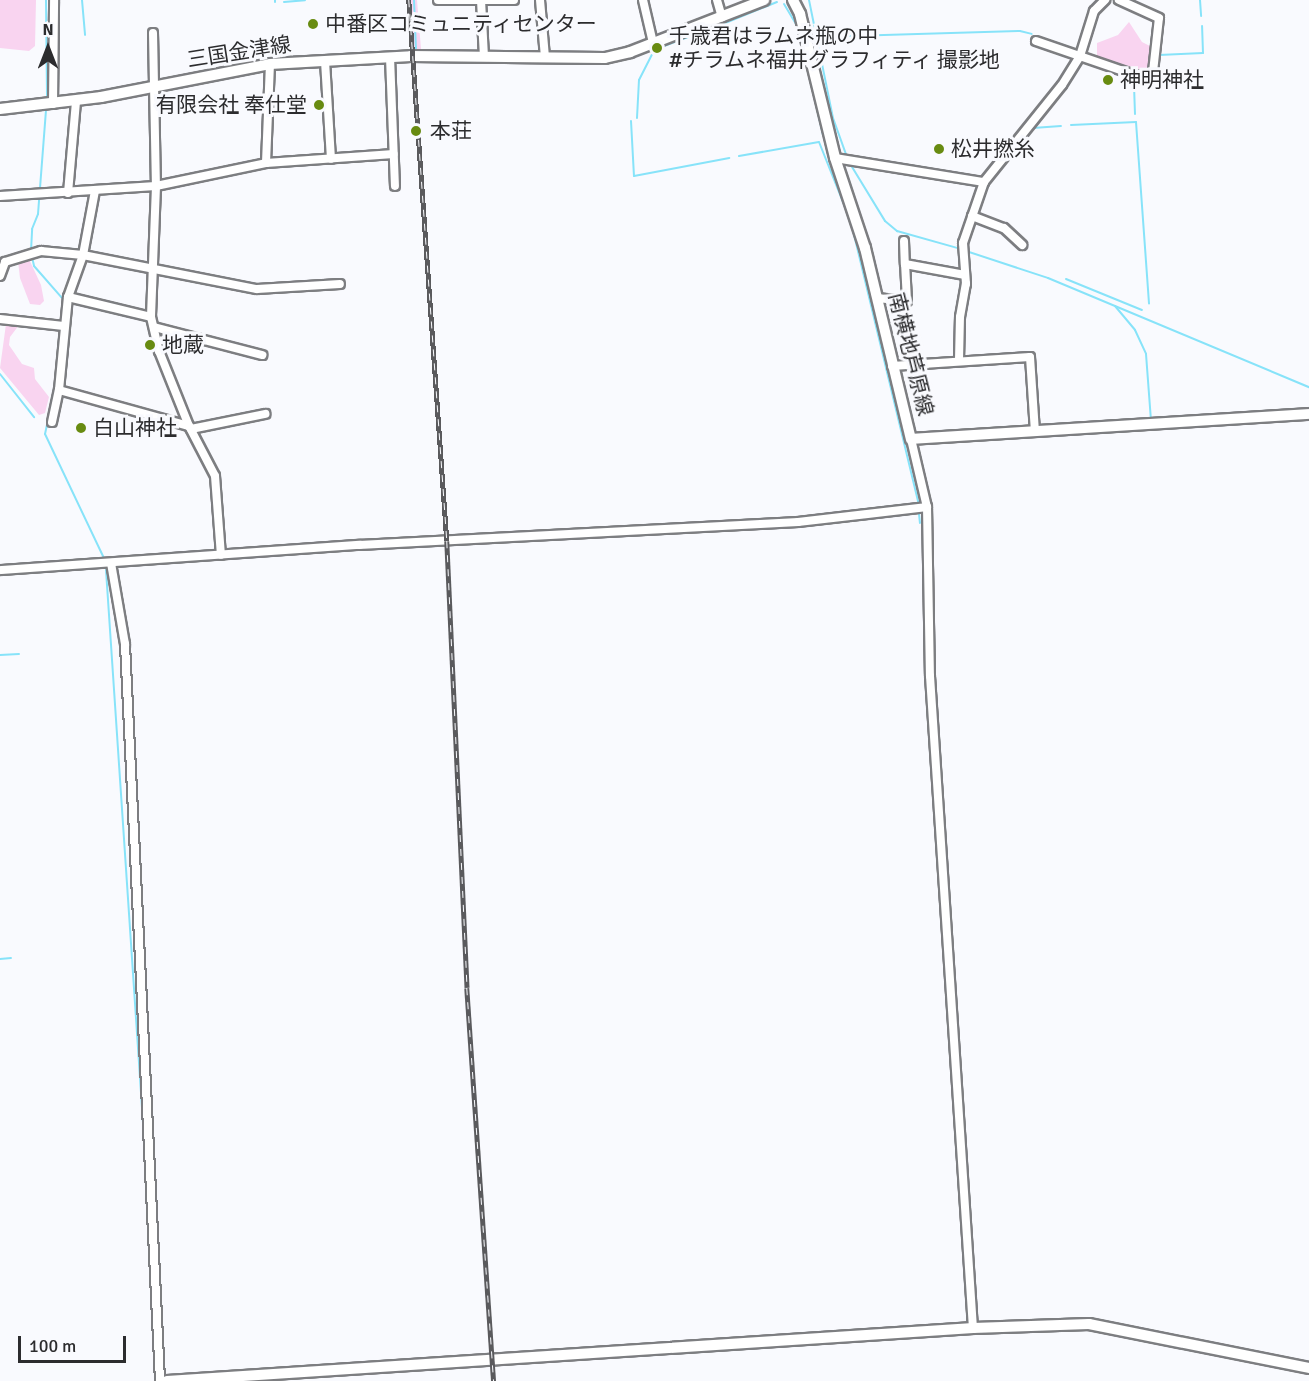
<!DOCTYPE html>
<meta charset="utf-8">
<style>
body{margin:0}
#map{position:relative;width:1309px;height:1381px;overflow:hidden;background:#f9fafe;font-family:Signika,"Noto Sans JP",sans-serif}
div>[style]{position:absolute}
.green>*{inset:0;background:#f9d4f0}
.stream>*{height:2px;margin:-1px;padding:0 1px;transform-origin:1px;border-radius:1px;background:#87e3f9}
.roads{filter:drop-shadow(2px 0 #7d7e81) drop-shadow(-2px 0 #7d7e81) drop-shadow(0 2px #7d7e81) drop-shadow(0 -2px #7d7e81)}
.street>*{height:8px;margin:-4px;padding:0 4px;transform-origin:4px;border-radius:4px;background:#fff}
.secondary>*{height:10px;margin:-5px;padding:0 5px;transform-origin:5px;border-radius:5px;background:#fff}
.rail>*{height:4.5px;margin-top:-2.25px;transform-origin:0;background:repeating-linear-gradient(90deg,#f9fafe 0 7px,#5a5a5d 0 14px);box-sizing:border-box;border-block:2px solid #5a5a5d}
.dots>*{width:16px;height:16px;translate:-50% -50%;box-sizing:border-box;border:3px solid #f9fafe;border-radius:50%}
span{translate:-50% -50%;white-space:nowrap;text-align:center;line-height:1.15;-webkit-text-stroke:6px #f9fafe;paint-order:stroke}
.poi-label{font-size:21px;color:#2c2c2e}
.left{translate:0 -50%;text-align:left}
.right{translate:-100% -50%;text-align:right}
.street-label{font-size:21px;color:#2c2c2e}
.north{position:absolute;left:18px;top:18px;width:60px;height:60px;-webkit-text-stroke:4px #f9fafe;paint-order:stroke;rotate:0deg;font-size:16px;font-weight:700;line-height:24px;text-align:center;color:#2c2c2e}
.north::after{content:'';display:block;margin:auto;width:21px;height:27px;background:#2c2c2e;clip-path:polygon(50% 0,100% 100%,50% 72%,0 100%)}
.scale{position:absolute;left:18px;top:1336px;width:108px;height:27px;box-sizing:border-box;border:3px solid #2c2c2e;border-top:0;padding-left:8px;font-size:18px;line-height:21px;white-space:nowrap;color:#2c2c2e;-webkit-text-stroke:4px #f9fafe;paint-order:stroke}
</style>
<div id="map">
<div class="green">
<i style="clip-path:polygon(0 0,36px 0,35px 46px,29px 51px,0 48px)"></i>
<i style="clip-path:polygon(411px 0,417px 0,421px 49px,414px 49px)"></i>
<i style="clip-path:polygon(1129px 22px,1142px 42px,1152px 47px,1148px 72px,1097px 57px,1097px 43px,1118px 35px)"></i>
<i style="clip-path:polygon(29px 259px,41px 285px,44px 301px,40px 305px,30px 304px,20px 278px,18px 261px)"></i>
<i style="clip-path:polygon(6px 324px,19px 325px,10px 337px,9px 345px,22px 364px,34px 368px,35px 379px,49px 397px,45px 413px,39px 415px,0 368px)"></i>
</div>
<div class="stream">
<i style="left:46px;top:0;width:100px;rotate:89.4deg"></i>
<i style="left:82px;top:0;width:35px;rotate:85deg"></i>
<i style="left:275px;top:0;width:2px;rotate:90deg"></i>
<i style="left:414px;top:0;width:50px;rotate:87.7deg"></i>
<i style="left:809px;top:0;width:120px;rotate:78.5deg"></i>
<i style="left:833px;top:118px;width:41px;rotate:70.3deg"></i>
<i style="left:1200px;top:0;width:16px;rotate:86deg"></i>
<i style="left:284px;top:2px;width:21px;rotate:-5deg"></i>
<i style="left:784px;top:4px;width:27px;rotate:59deg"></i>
<i style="left:713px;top:28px;width:69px;rotate:-22.1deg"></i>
<i style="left:817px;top:37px;width:203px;rotate:-1.7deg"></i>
<i style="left:1020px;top:31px;width:12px;rotate:14deg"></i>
<i style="left:803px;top:47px;width:90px;rotate:77.2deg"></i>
<i style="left:656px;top:49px;width:54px;rotate:-20.4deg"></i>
<i style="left:1135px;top:114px;width:32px;rotate:-92deg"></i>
<i style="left:1134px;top:82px;width:22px;rotate:13deg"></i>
<i style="left:1155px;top:87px;width:32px;rotate:-83deg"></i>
<i style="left:1159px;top:55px;width:44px;rotate:-2.6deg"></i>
<i style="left:1203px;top:53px;width:27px;rotate:-92deg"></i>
<i style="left:637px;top:118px;width:38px;rotate:-87deg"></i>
<i style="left:639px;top:80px;width:28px;rotate:-63deg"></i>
<i style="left:631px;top:121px;width:55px;rotate:86.9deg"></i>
<i style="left:634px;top:176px;width:97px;rotate:-10.7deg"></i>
<i style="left:1071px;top:125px;width:65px;rotate:-2.6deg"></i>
<i style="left:1136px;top:122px;width:182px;rotate:85.9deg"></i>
<i style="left:1033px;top:128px;width:28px;rotate:-4deg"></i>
<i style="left:739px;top:156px;width:81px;rotate:-9.9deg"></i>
<i style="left:819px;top:142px;width:86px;rotate:68.2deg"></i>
<i style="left:851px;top:222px;width:288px;rotate:76.5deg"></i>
<i style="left:849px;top:162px;width:69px;rotate:58.6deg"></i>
<i style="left:885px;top:221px;width:16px;rotate:40deg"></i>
<i style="left:897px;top:231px;width:66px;rotate:15.7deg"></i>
<i style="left:31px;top:251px;width:22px;rotate:-87deg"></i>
<i style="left:32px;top:229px;width:16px;rotate:-68deg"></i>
<i style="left:38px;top:214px;width:105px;rotate:-85.6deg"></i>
<i style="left:966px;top:251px;width:86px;rotate:18.2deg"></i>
<i style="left:1048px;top:278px;width:283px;rotate:22.7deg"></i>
<i style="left:32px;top:257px;width:9px;rotate:77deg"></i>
<i style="left:34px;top:266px;width:44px;rotate:48.7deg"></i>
<i style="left:63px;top:299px;width:88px;rotate:95.2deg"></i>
<i style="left:55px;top:387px;width:48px;rotate:102deg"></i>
<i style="left:45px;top:434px;width:137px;rotate:64.6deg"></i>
<i style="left:1066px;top:279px;width:82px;rotate:22.2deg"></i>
<i style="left:1115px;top:306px;width:31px;rotate:50deg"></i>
<i style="left:1135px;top:330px;width:26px;rotate:65deg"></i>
<i style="left:1146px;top:354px;width:66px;rotate:85.7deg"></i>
<i style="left:0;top:374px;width:55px;rotate:51.7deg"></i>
<i style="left:919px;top:514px;width:9px;rotate:84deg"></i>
<i style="left:106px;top:570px;width:628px;rotate:86.17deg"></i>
<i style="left:0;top:655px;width:19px;rotate:-3deg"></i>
<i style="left:0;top:959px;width:11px;rotate:-5deg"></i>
</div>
<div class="roads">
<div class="street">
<i style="left:438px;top:0;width:76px"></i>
<i style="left:481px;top:0;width:57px;rotate:87deg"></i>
<i style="left:540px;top:0;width:57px;rotate:85deg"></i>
<i style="left:643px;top:0;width:44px;rotate:76.9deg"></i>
<i style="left:717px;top:0;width:18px;rotate:74deg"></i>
<i style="left:153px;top:33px;width:153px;rotate:88.9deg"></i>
<i style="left:156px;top:186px;width:131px;rotate:92.2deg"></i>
<i style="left:151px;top:317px;width:35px;rotate:77deg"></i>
<i style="left:159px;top:351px;width:81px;rotate:68.2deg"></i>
<i style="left:189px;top:426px;width:56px;rotate:62.5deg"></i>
<i style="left:215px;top:476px;width:79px;rotate:85.7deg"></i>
<i style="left:1036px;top:41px;width:123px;rotate:19deg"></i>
<i style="left:1152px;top:81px;width:63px;rotate:-83.7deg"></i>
<i style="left:1159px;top:18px;width:44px;rotate:-155.8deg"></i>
<i style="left:390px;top:57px;width:129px;rotate:87.8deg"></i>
<i style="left:325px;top:61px;width:98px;rotate:86.5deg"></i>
<i style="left:53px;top:104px;width:104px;rotate:-89.4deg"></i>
<i style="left:835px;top:158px;width:151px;rotate:9.2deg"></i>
<i style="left:266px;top:163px;width:99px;rotate:-87.7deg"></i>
<i style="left:68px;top:193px;width:92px;rotate:-85deg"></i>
<i style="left:0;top:196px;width:156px;rotate:-3.7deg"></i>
<i style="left:156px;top:186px;width:112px;rotate:-11.8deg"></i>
<i style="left:266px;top:163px;width:128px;rotate:-4deg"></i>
<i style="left:972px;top:216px;width:34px;rotate:21deg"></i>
<i style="left:1004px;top:228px;width:25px;rotate:43deg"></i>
<i style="left:904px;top:241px;width:23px;rotate:88deg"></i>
<i style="left:905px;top:264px;width:61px;rotate:10.4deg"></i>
<i style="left:0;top:276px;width:15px;rotate:-70deg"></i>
<i style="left:5px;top:262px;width:38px;rotate:-17deg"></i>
<i style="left:41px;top:251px;width:42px;rotate:5.4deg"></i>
<i style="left:83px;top:255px;width:177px;rotate:11.1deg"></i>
<i style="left:257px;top:289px;width:83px;rotate:-3.4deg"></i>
<i style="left:68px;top:297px;width:85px;rotate:13.5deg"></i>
<i style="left:877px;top:298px;width:30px;rotate:6deg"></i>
<i style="left:907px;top:301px;width:37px;rotate:-93deg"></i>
<i style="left:0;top:319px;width:64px;rotate:6.2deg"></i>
<i style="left:154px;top:327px;width:112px;rotate:14.5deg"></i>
<i style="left:959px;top:360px;width:43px;rotate:-88.7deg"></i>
<i style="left:960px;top:317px;width:34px;rotate:-80deg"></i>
<i style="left:966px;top:284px;width:41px;rotate:-94.2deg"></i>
<i style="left:963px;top:243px;width:65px;rotate:-71deg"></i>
<i style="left:984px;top:182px;width:124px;rotate:-51.2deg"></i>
<i style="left:1062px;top:85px;width:34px;rotate:-58deg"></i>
<i style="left:1080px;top:56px;width:47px;rotate:-72.7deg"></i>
<i style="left:1094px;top:11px;width:16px;rotate:-45deg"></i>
<i style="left:892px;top:366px;width:138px;rotate:-3.7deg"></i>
<i style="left:1030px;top:357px;width:75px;rotate:86.2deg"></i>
<i style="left:59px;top:390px;width:135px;rotate:15.5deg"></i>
<i style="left:52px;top:422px;width:33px;rotate:-78deg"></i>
<i style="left:59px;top:390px;width:93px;rotate:-84.5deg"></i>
<i style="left:68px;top:297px;width:45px;rotate:-70.3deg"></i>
<i style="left:83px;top:255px;width:65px;rotate:-79.4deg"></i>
<i style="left:191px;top:429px;width:76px;rotate:-11.5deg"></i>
<i style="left:911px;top:439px;width:70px;rotate:76.8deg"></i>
<i style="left:927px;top:507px;width:169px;rotate:89deg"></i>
<i style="left:930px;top:676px;width:653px;rotate:86.23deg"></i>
<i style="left:111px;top:563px;width:82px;rotate:80.2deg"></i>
<i style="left:125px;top:644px;width:738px;rotate:87.28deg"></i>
<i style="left:0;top:570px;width:360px;rotate:-4deg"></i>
<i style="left:359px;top:545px;width:440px;rotate:-3deg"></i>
<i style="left:798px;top:522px;width:130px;rotate:-6.6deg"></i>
</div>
<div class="secondary">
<i style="left:793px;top:0;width:16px;rotate:63deg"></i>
<i style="left:800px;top:14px;width:148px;rotate:76.3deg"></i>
<i style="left:835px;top:158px;width:95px;rotate:71.6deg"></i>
<i style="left:865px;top:248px;width:196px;rotate:76.5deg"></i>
<i style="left:911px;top:439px;width:399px;rotate:-3.6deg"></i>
<i style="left:0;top:109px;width:102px;rotate:-6.8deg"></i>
<i style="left:101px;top:97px;width:172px;rotate:-11deg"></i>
<i style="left:270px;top:64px;width:141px;rotate:-3.2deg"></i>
<i style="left:411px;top:56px;width:194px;rotate:0.6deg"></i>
<i style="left:605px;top:58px;width:26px;rotate:-13deg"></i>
<i style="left:630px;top:52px;width:144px;rotate:-21.2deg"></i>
<i style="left:167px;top:1381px;width:808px;rotate:-3.76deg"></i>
<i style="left:973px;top:1328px;width:116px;rotate:-2deg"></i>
<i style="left:1089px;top:1324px;width:224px;rotate:11.3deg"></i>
</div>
</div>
<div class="rail">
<i style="left:409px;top:0;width:542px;rotate:85.98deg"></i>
<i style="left:447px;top:541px;width:447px;rotate:87.4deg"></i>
<i style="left:467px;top:988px;width:394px;rotate:86.1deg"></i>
</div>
<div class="dots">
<i style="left:313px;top:24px;background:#688b11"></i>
<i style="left:657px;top:48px;background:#688b11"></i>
<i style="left:1108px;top:80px;background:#688b11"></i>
<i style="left:319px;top:105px;background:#688b11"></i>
<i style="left:416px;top:131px;background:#688b11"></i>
<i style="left:939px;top:149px;background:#688b11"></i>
<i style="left:150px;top:345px;background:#688b11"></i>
<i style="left:81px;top:428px;background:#688b11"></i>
</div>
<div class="poi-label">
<span class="left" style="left:325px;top:24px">中番区コミュニティセンター</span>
<span class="left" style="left:669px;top:48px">千歳君はラムネ瓶の中<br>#チラムネ福井グラフィティ 撮影地</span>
<span class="left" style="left:1120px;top:80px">神明神社</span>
<span class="right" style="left:307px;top:105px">有限会社 奉仕堂</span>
<span class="left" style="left:430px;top:131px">本荘</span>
<span class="left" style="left:951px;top:149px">松井撚糸</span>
<span class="left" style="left:162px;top:345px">地蔵</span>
<span class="left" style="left:93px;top:428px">白山神社</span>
</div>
<div class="street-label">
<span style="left:239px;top:52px;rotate:-9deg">三国金津線</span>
<span style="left:911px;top:354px;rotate:76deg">南横地芦原線</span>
</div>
<div class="north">N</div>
<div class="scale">100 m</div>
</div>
